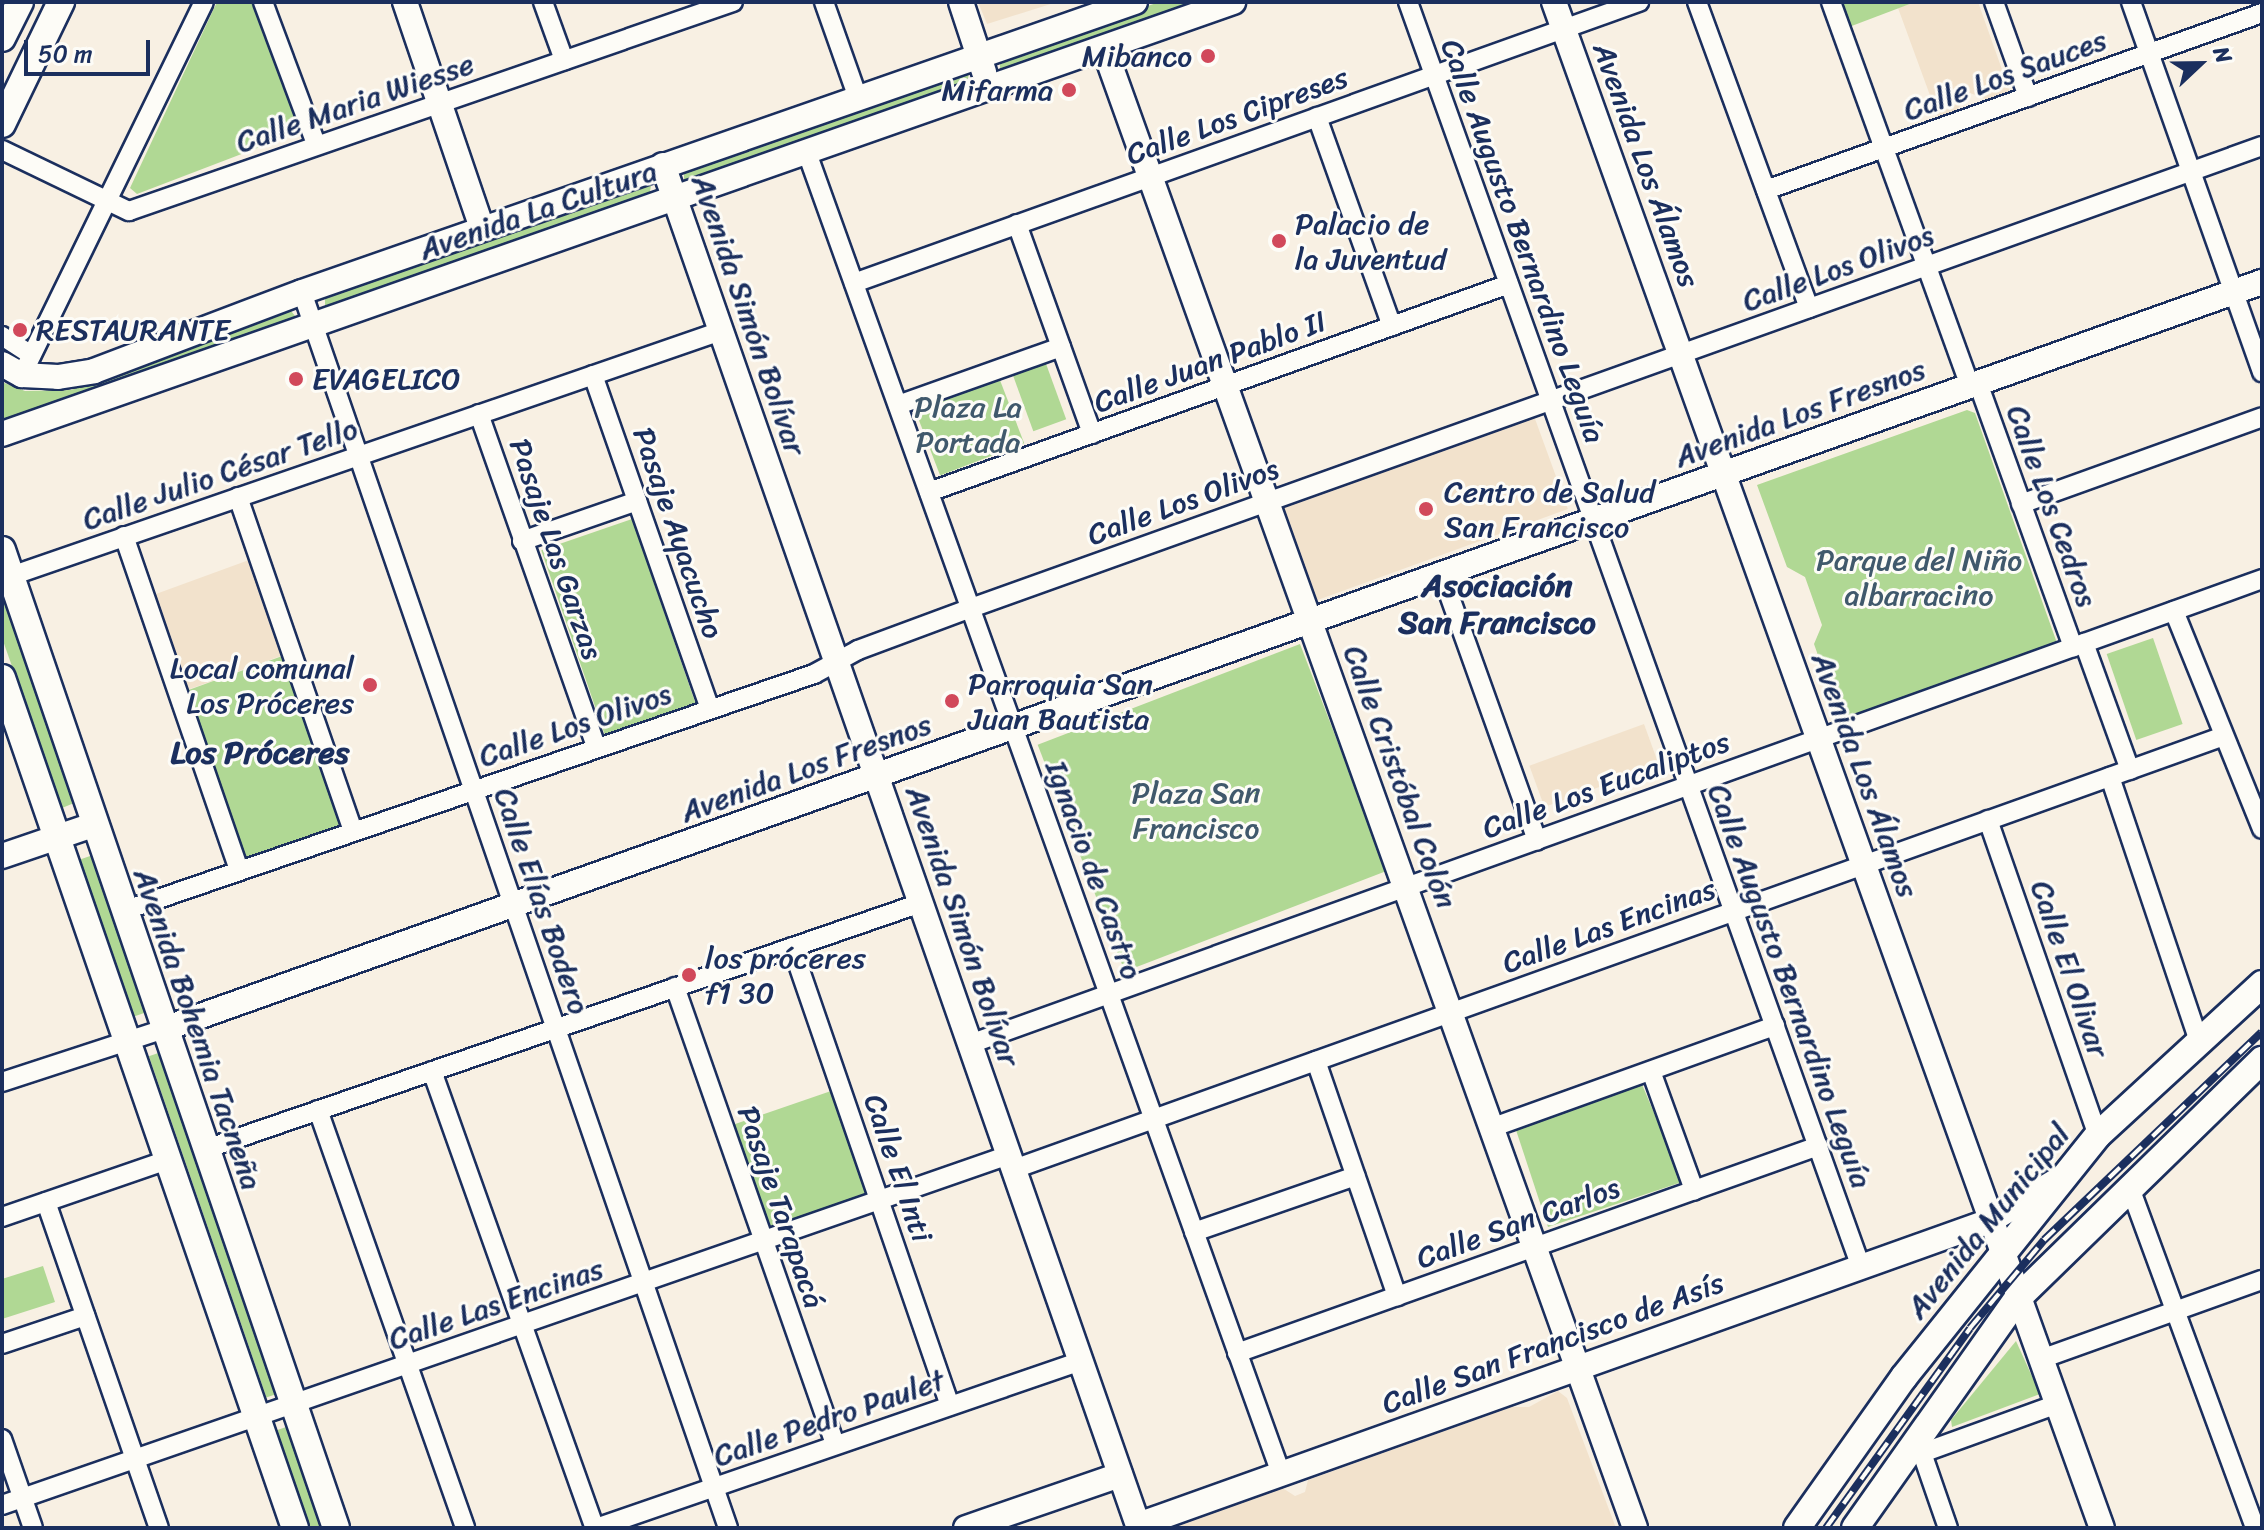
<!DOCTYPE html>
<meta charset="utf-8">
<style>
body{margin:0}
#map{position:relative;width:2264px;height:1530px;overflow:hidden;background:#f8f0e3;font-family:Sriracha,sans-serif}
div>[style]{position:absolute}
.built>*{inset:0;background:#f2e2cc;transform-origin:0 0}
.green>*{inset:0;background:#b0d894;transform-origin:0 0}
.roads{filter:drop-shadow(2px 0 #1b2f5e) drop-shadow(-2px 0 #1b2f5e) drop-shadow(0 2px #1b2f5e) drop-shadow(0 -2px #1b2f5e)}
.minor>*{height:18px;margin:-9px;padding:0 9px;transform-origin:9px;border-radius:9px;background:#fdfcf7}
.tertiary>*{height:24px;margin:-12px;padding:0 12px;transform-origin:12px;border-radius:12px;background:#fdfcf7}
.secondary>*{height:26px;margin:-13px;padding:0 13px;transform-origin:13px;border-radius:13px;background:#fdfcf7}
.rail>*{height:8px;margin-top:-4px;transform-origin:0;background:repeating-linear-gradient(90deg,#fdfcf7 0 15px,#1b2f5e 0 30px);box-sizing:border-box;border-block:2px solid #1b2f5e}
.dots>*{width:22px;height:22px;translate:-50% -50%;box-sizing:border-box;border:4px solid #fdfcf7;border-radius:50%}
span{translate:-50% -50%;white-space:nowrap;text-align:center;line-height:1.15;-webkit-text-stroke:6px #fdfcf7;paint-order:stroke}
.poi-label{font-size:30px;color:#1b2f5e}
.right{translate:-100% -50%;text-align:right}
.left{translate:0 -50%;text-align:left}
.street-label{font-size:30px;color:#1b2f5e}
.park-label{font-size:30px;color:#40596c}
.neighbourhood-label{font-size:32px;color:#1b2f5e;font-weight:700}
.frame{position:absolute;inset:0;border:4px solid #1b2f5e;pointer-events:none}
.north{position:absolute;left:2160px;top:24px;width:80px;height:80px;-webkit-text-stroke:6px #fdfcf7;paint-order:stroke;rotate:68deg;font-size:22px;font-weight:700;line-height:32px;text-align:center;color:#1b2f5e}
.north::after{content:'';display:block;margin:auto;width:28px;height:36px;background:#1b2f5e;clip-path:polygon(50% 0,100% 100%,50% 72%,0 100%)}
.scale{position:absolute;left:24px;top:40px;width:126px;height:36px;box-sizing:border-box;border:4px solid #1b2f5e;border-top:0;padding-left:10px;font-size:24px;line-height:28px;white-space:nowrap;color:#1b2f5e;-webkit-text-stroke:6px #fdfcf7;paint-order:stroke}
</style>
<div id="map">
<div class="built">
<i style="clip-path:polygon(978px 2px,1057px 2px,987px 24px)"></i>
<i style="clip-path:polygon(1915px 2px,1978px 2px,2010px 92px,1988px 100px,1970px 93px,1957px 110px,1939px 120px,1898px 8px)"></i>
<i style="left:1534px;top:416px;width:99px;height:267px;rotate:70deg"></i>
<i style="left:249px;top:560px;width:101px;height:102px;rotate:70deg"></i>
<i style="left:1644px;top:724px;width:44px;height:122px;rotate:70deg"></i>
<i style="clip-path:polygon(1558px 1391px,1567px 1398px,1616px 1528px,1166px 1527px,1281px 1487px,1295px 1496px,1305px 1492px,1308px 1480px,1511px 1407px,1529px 1407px)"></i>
</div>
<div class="green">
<i style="clip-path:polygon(217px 2px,254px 2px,304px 130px,137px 194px,130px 188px)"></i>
<i style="clip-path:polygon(1159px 2px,1198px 2px,1004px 71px,1000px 69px,1000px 59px)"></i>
<i style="clip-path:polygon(1839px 2px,1915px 2px,1849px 27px)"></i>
<i style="clip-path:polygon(963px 72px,969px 73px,967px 84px,684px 180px,684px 170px)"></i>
<i style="clip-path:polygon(644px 184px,651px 186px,649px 197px,325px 308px,325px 298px)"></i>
<i style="clip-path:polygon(291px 311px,296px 317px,294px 323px,2px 426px,2px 382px,25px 391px,71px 390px)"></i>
<i style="left:1045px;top:361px;width:62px;height:35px;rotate:70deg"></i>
<i style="left:998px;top:375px;width:73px;height:90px;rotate:69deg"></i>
<i style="clip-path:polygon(1967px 410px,1975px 413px,2057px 643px,1841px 720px,1814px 644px,1822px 625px,1805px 577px,1787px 567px,1757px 485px)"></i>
<i style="left:632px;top:519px;width:196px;height:96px;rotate:71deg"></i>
<i style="clip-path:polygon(2px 584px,79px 801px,62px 808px,2px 638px)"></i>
<i style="left:2153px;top:638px;width:91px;height:49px;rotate:71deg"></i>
<i style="left:1300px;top:644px;width:243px;height:281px;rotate:69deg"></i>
<i style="left:285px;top:655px;width:180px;height:110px;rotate:70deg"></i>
<i style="left:96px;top:854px;width:166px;height:17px;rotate:71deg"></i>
<i style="left:164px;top:1051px;width:361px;height:16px;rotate:71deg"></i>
<i style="clip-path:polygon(1641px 1082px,1681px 1177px,1679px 1183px,1548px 1227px,1515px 1127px)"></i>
<i style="left:831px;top:1091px;width:111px;height:102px;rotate:71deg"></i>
<i style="clip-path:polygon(43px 1266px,55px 1302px,2px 1319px,2px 1279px)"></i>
<i style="clip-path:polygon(2016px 1341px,2040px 1394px,1952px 1427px,1951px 1420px)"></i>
<i style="left:292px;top:1425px;width:109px;height:17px;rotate:71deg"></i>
</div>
<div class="roads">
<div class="minor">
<i style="left:263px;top:2px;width:152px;rotate:69.5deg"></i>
<i style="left:543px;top:2px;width:62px;rotate:70.1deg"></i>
<i style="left:824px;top:2px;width:102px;rotate:70.5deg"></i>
<i style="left:1408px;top:2px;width:1344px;rotate:70.3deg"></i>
<i style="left:1697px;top:2px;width:326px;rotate:69.9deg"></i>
<i style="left:1831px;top:2px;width:408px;rotate:70.1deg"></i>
<i style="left:1994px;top:2px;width:101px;rotate:70.3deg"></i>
<i style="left:2131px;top:2px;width:393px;rotate:70.5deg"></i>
<i style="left:1317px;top:117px;width:222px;rotate:70.3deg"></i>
<i style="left:2px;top:150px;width:141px;rotate:25.7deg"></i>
<i style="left:129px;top:211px;width:639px;rotate:-19.09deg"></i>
<i style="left:806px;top:150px;width:1407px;rotate:70.26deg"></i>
<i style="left:1766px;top:190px;width:527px;rotate:-19.64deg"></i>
<i style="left:1017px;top:224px;width:223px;rotate:70.3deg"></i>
<i style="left:854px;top:283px;width:834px;rotate:-19.7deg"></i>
<i style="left:302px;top:292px;width:1307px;rotate:70.98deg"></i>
<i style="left:2px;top:336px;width:35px;rotate:33deg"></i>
<i style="left:22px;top:375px;width:415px;rotate:-64deg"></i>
<i style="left:593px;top:375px;width:354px;rotate:70.7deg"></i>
<i style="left:1978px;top:383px;width:281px;rotate:70.2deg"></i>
<i style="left:898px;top:405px;width:173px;rotate:-19.6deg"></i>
<i style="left:479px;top:414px;width:353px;rotate:70.6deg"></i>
<i style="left:929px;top:492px;width:616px;rotate:-19.73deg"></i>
<i style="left:238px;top:497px;width:353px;rotate:71deg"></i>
<i style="left:2021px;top:504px;width:256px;rotate:-19.8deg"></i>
<i style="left:124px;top:536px;width:353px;rotate:71deg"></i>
<i style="left:522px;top:541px;width:122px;rotate:-19.2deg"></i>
<i style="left:1442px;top:575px;width:282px;rotate:70.3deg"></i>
<i style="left:11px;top:576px;width:751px;rotate:-19.04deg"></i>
<i style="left:2174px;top:611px;width:235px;rotate:68deg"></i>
<i style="left:2084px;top:643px;width:135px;rotate:70.1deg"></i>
<i style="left:2110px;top:777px;width:279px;rotate:71.4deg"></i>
<i style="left:1988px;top:820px;width:334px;rotate:70.8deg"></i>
<i style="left:123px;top:911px;width:731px;rotate:-18.93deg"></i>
<i style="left:814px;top:674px;width:50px;rotate:-28.6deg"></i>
<i style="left:858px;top:650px;width:121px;rotate:-20.4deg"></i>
<i style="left:971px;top:608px;width:1371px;rotate:-19.69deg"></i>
<i style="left:792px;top:947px;width:485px;rotate:71deg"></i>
<i style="left:675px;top:987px;width:485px;rotate:70.7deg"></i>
<i style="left:970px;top:1044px;width:1373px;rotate:-19.79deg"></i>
<i style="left:1316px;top:1061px;width:249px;rotate:71deg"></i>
<i style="left:432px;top:1071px;width:485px;rotate:70.4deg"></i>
<i style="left:1651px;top:1071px;width:127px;rotate:70.1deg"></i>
<i style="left:2px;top:1082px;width:170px;rotate:-18.1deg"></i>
<i style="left:318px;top:1110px;width:443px;rotate:70.6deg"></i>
<i style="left:1491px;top:1128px;width:302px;rotate:-19.8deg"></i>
<i style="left:206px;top:1149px;width:756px;rotate:-18.99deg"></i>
<i style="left:1014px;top:1169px;width:1285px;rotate:-19.69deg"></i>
<i style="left:2129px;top:1185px;width:365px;rotate:69.8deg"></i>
<i style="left:46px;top:1202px;width:345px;rotate:70.9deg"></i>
<i style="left:2px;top:1217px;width:178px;rotate:-19deg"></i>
<i style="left:1194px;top:1232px;width:171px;rotate:-19.1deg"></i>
<i style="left:2px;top:1344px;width:88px;rotate:-18.6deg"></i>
<i style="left:1237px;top:1353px;width:617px;rotate:-19.61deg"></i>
<i style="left:2041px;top:1359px;width:235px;rotate:-19.7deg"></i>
<i style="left:2px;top:1439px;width:94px;rotate:70.8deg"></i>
<i style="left:1906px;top:1450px;width:16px;rotate:11deg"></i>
<i style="left:1922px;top:1453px;width:144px;rotate:-19.9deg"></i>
<i style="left:1922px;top:1453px;width:79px;rotate:70.9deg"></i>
<i style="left:2px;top:1505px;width:1066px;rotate:-19.17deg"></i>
<i style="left:596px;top:1528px;width:513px;rotate:-19deg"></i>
</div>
<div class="tertiary">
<i style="left:405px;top:2px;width:239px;rotate:71.2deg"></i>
<i style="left:961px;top:2px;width:74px;rotate:71.8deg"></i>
<i style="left:1554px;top:2px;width:1621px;rotate:70.25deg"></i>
<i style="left:1104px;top:48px;width:1572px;rotate:70.26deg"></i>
<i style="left:663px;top:165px;width:1444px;rotate:70.75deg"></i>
<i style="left:2px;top:364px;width:23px;rotate:29deg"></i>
<i style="left:22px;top:375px;width:36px;rotate:3deg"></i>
<i style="left:58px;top:377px;width:36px;rotate:-9deg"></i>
<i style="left:94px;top:371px;width:222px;rotate:-20.8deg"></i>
<i style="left:302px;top:292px;width:882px;rotate:-19.2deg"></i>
<i style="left:2px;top:434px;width:1305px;rotate:-19.34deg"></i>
<i style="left:2px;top:856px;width:96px;rotate:-18.8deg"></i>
<i style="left:164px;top:1029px;width:2227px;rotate:-19.6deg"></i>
<i style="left:1138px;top:1525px;width:905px;rotate:-19.64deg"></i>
<i style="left:1990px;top:1221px;width:81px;rotate:-31.3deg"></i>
<i style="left:966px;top:1528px;width:163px;rotate:-19deg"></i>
</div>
<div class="secondary">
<i style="left:2px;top:38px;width:40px;rotate:-63.4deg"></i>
<i style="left:2px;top:124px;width:136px;rotate:-64.2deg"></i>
<i style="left:2px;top:550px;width:1033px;rotate:71.14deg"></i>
<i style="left:2px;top:678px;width:899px;rotate:70.98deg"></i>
<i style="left:1797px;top:1528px;width:185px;rotate:-54.7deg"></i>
<i style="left:1904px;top:1377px;width:310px;rotate:-51.3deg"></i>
<i style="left:2098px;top:1135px;width:223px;rotate:-42.6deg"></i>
<i style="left:1855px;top:1528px;width:282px;rotate:-54.7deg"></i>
<i style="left:2018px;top:1298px;width:341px;rotate:-44.3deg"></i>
</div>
</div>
<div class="rail">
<i style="left:1826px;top:1528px;width:246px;rotate:-54.2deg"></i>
<i style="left:1970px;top:1328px;width:115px;rotate:-49.9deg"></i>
<i style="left:2044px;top:1240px;width:301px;rotate:-43.7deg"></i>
</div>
<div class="dots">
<i style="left:1208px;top:56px;background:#d1495b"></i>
<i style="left:1069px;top:90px;background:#d1495b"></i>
<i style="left:1279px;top:241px;background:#d1495b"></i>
<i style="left:20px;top:330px;background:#d1495b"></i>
<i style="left:296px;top:379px;background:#d1495b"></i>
<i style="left:1426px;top:509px;background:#d1495b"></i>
<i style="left:370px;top:685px;background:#d1495b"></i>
<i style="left:952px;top:701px;background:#d1495b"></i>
<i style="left:689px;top:975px;background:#d1495b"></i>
</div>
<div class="poi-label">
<span class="right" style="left:1192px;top:56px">Mibanco</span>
<span class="right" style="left:1053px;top:90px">Mifarma</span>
<span class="left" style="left:1295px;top:241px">Palacio de<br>la Juventud</span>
<span class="left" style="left:36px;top:330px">RESTAURANTE</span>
<span class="left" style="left:312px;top:379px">EVAGELICO</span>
<span class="left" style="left:1444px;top:509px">Centro de Salud<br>San Francisco</span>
<span class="right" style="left:354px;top:685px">Local comunal<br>Los Próceres</span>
<span class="left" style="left:968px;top:701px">Parroquia San<br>Juan Bautista</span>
<span class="left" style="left:705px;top:975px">los próceres<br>f1 30</span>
</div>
<div class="street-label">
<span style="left:2005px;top:75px;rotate:-20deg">Calle Los Sauces</span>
<span style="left:355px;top:103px;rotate:-19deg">Calle Maria Wiesse</span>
<span style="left:1237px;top:116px;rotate:-20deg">Calle Los Cipreses</span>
<span style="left:1646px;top:165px;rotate:70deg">Avenida Los Álamos</span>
<span style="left:538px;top:210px;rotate:-19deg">Avenida La Cultura</span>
<span style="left:1523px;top:241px;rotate:70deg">Calle Augusto Bernardino Leguía</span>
<span style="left:1838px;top:268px;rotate:-20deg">Calle Los Olivos</span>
<span style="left:749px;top:315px;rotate:71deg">Avenida Simón Bolívar</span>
<span style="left:1210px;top:362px;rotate:-20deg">Calle Juan Pablo II</span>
<span style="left:1800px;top:413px;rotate:-20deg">Avenida Los Fresnos</span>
<span style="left:220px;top:474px;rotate:-19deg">Calle Julio César Tello</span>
<span style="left:1183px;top:502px;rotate:-20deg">Calle Los Olivos</span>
<span style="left:2052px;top:506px;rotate:70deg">Calle Los Cedros</span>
<span style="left:678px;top:533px;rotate:71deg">Pasaje Ayacucho</span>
<span style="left:556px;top:549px;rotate:71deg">Pasaje Las Garzas</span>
<span style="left:575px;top:725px;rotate:-19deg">Calle Los Olivos</span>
<span style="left:806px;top:768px;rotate:-20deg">Avenida Los Fresnos</span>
<span style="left:1865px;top:775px;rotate:70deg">Avenida Los Álamos</span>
<span style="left:1400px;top:777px;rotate:70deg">Calle Cristóbal Colón</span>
<span style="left:1606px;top:785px;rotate:-20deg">Calle Los Eucaliptos</span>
<span style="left:1094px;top:870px;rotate:70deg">Ignacio de Castro</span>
<span style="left:542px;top:901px;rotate:71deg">Calle Elías Bodero</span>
<span style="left:963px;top:926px;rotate:71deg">Avenida Simón Bolívar</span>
<span style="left:1609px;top:926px;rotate:-20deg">Calle Las Encinas</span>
<span style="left:2070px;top:969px;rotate:71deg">Calle El Olivar</span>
<span style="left:1790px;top:986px;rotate:70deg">Calle Augusto Bernardino Leguía</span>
<span style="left:198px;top:1029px;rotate:71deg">Avenida Bohemia Tacneña</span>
<span style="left:898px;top:1168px;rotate:71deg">Calle El Inti</span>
<span style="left:781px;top:1207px;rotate:71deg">Pasaje Tarapacá</span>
<span style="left:1988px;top:1221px;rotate:-51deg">Avenida Municipal</span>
<span style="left:1518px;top:1223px;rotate:-20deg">Calle San Carlos</span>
<span style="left:496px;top:1304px;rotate:-19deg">Calle Las Encinas</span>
<span style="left:1553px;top:1343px;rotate:-20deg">Calle San Francisco de Asís</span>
<span style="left:829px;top:1418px;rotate:-19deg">Calle Pedro Paulet</span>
</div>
<div class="park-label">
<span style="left:968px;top:424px">Plaza La<br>Portada</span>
<span style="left:1919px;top:577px">Parque del Niño<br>albarracino</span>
<span style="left:1196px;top:810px">Plaza San<br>Francisco</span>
</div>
<div class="neighbourhood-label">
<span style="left:1497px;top:605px">Asociación<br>San Francisco</span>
<span style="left:260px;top:753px">Los Próceres</span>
</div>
<div class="frame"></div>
<div class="north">N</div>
<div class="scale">50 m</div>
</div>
